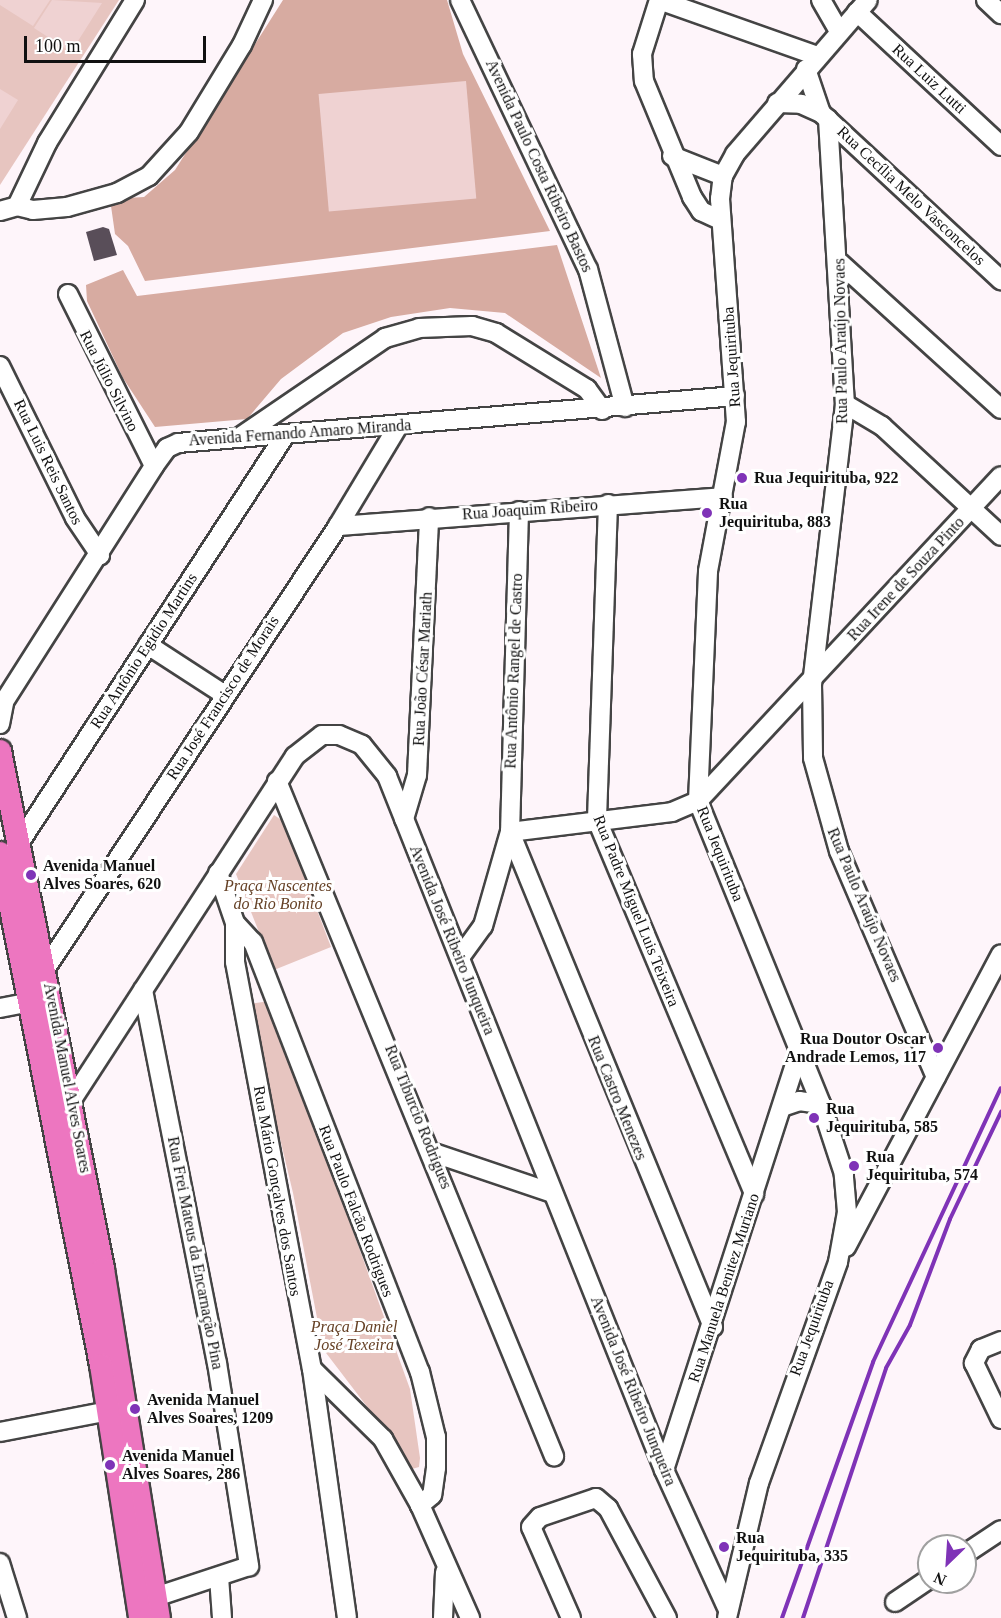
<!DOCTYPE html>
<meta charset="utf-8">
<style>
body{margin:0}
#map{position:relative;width:1001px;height:1618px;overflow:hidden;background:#fef5fa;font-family:"Times New Roman",serif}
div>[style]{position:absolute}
.green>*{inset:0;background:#e7c5c0}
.forest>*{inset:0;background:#d7aba1}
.pitch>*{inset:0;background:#efd2d2;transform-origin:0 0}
.building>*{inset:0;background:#594e59}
.roads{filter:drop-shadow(2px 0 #444) drop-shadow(-2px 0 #444) drop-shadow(0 2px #444) drop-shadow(0 -2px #444)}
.minor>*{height:18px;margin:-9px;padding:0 9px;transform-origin:9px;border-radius:9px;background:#fff}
.major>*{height:22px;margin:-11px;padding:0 11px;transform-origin:11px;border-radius:11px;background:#ed76c0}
.rail>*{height:4px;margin:-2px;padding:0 2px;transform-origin:2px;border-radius:2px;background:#7f33b7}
.dots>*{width:16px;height:16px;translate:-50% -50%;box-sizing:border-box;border:3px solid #fff;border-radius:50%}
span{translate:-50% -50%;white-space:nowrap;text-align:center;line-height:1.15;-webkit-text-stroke:6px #fff;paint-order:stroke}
.street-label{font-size:16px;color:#111}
.poi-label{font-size:16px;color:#111;font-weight:700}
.left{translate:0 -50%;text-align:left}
.right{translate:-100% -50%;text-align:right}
.park-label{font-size:16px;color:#654025;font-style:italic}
.north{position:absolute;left:917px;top:1534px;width:60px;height:60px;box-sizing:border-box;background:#fff;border:2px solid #a0a0a0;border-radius:50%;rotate:205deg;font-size:16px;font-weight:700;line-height:24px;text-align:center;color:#111}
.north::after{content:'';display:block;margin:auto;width:21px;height:27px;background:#7f33b7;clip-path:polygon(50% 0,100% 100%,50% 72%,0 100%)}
.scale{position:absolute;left:24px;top:36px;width:182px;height:27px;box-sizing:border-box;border:3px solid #111;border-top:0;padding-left:8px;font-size:18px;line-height:21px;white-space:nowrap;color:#111;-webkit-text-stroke:4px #fff;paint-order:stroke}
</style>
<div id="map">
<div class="green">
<i style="clip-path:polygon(0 0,119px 0,0 185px)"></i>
<i style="clip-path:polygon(274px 815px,283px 821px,331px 947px,274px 970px,236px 874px)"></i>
<i style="clip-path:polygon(270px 1001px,410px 1389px,420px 1458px,419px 1467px,412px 1469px,401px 1468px,378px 1421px,323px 1349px,293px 1193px,248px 1004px)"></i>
</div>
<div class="forest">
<i style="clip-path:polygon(283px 0,447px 0,463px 54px,550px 231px,145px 281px,128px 246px,115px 234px,110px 199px,144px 197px,175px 170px)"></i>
<i style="clip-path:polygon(557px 245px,601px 378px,505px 313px,450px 308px,391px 317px,343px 333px,281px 379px,247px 419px,155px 427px,123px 378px,87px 301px,86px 285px,123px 270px,137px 296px)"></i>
</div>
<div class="pitch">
<i style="clip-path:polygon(0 0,50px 0,33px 26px,0 5px)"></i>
<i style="clip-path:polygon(52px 0,102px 3px,71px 52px,34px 28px)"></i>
<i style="left:466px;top:81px;width:118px;height:148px;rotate:85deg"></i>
<i style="clip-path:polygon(0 89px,18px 100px,0 129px)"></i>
</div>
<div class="building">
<i style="clip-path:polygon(103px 227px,109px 229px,117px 255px,94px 261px,86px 232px)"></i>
</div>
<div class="roads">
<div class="minor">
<i style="left:460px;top:0;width:298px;rotate:64.6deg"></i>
<i style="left:588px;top:269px;width:143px;rotate:75deg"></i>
<i style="left:659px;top:0;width:57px;rotate:107.5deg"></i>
<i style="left:642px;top:54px;width:27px;rotate:86deg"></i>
<i style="left:644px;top:81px;width:126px;rotate:67.5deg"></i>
<i style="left:692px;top:197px;width:17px;rotate:57deg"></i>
<i style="left:701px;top:211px;width:21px;rotate:25deg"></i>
<i style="left:659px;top:0;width:168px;rotate:19.5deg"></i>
<i style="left:821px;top:0;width:36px;rotate:60deg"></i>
<i style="left:986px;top:0;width:21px;rotate:43deg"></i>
<i style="left:857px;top:12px;width:197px;rotate:42.9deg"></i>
<i style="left:806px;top:69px;width:46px;rotate:71.2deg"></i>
<i style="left:777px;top:103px;width:24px;rotate:2deg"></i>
<i style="left:801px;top:104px;width:22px;rotate:24deg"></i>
<i style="left:821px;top:113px;width:246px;rotate:42.9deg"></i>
<i style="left:828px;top:119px;width:286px;rotate:86.6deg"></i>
<i style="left:845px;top:404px;width:282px;rotate:96.7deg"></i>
<i style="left:812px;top:684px;width:74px;rotate:89.2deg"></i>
<i style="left:813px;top:758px;width:97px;rotate:74.4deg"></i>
<i style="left:839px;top:851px;width:246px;rotate:66.8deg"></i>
<i style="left:672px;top:156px;width:55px;rotate:21.4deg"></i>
<i style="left:17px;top:206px;width:70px;rotate:-64.5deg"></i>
<i style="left:47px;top:143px;width:168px;rotate:-58.4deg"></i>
<i style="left:0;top:211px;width:18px;rotate:-16deg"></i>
<i style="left:17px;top:206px;width:16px;rotate:14deg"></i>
<i style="left:33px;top:210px;width:34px;rotate:-5deg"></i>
<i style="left:67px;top:207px;width:52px;rotate:-15.6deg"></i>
<i style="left:117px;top:193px;width:36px;rotate:-28deg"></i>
<i style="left:149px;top:176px;width:59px;rotate:-47.7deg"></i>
<i style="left:189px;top:132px;width:102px;rotate:-58.7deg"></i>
<i style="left:242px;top:45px;width:50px;rotate:-65deg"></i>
<i style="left:840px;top:263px;width:217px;rotate:42.2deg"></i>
<i style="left:68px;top:294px;width:192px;rotate:63.4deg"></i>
<i style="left:0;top:366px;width:169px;rotate:63.7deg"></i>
<i style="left:75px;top:518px;width:45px;rotate:56deg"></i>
<i style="left:845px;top:404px;width:43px;rotate:30.7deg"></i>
<i style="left:882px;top:426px;width:162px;rotate:42.7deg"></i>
<i style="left:240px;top:437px;width:176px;rotate:-34.3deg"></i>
<i style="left:385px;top:338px;width:35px;rotate:-16deg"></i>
<i style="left:419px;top:328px;width:53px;rotate:-2.2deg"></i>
<i style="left:472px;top:326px;width:25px;rotate:16deg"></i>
<i style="left:496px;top:333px;width:107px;rotate:31.6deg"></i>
<i style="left:587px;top:389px;width:26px;rotate:54deg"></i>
<i style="left:608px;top:504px;width:316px;rotate:92deg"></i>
<i style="left:597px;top:820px;width:406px;rotate:67.2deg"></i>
<i style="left:519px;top:511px;width:321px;rotate:91.6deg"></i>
<i style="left:510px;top:832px;width:535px;rotate:67.7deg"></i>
<i style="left:338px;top:526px;width:386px;rotate:-4.3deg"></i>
<i style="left:148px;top:645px;width:92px;rotate:33deg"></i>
<i style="left:0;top:708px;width:287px;rotate:-57.5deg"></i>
<i style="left:154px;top:466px;width:22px;rotate:-54deg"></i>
<i style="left:167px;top:448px;width:12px;rotate:-24deg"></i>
<i style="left:178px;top:443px;width:559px;rotate:-4.82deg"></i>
<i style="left:0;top:724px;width:21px;rotate:-79deg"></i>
<i style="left:277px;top:781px;width:730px;rotate:67.69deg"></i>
<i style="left:404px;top:819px;width:46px;rotate:-73.5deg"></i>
<i style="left:417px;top:775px;width:258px;rotate:-87.3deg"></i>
<i style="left:14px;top:851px;width:496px;rotate:-56.9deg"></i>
<i style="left:218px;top:873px;width:53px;rotate:71.2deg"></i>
<i style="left:235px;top:923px;width:39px;rotate:90deg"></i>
<i style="left:235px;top:962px;width:414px;rotate:79.3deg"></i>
<i style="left:312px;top:1369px;width:251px;rotate:82deg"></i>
<i style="left:235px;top:923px;width:26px;rotate:47deg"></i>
<i style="left:253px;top:942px;width:461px;rotate:68.8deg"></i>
<i style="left:420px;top:1372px;width:67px;rotate:76.2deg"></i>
<i style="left:436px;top:1437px;width:31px;rotate:90deg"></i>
<i style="left:436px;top:1468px;width:27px;rotate:98deg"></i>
<i style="left:432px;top:1495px;width:16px;rotate:140deg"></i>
<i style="left:461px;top:956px;width:37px;rotate:-54deg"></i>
<i style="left:483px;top:926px;width:98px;rotate:-74deg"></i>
<i style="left:510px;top:832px;width:163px;rotate:-7deg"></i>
<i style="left:672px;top:812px;width:28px;rotate:-23deg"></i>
<i style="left:698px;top:801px;width:444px;rotate:-47deg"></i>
<i style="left:46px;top:968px;width:530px;rotate:-56.55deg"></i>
<i style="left:338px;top:526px;width:117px;rotate:-59deg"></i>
<i style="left:143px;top:990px;width:380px;rotate:78.8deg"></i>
<i style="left:217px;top:1363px;width:206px;rotate:81deg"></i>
<i style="left:249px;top:1566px;width:112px;rotate:161.7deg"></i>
<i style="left:0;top:1008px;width:42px;rotate:-11deg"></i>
<i style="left:62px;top:1102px;width:9px;rotate:-6deg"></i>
<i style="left:71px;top:1101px;width:411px;rotate:-57deg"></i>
<i style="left:295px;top:756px;width:34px;rotate:-38deg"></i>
<i style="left:322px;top:735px;width:17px"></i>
<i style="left:339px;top:735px;width:25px;rotate:23deg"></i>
<i style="left:362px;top:745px;width:40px;rotate:51deg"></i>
<i style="left:387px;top:776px;width:747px;rotate:68.24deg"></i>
<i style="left:664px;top:1470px;width:154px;rotate:65.4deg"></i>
<i style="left:782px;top:1107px;width:18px;rotate:-19deg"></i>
<i style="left:799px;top:1101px;width:22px;rotate:8deg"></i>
<i style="left:434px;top:1153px;width:125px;rotate:18.7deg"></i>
<i style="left:846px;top:1247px;width:331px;rotate:-62.1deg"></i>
<i style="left:1001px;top:1341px;width:22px;rotate:158deg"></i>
<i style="left:981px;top:1349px;width:16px;rotate:117deg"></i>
<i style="left:974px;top:1363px;width:62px;rotate:64.3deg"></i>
<i style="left:312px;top:1369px;width:100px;rotate:44.6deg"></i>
<i style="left:383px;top:1439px;width:76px;rotate:60.7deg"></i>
<i style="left:420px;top:1505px;width:124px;rotate:66.1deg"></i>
<i style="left:0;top:1432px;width:121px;rotate:-10.9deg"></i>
<i style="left:664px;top:1470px;width:441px;rotate:-72.1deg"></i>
<i style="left:965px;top:1554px;width:43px;rotate:-33.7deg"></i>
<i style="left:0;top:1563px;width:58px;rotate:72.8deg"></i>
<i style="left:219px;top:1577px;width:41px;rotate:85.8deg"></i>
<i style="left:895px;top:1602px;width:41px;rotate:-34.1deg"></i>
<i style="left:443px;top:1618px;width:46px;rotate:-87.5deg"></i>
<i style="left:571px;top:1618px;width:99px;rotate:-113.7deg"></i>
<i style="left:531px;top:1527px;width:13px;rotate:-48deg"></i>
<i style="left:540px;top:1517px;width:59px;rotate:-18.7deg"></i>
<i style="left:596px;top:1498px;width:16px;rotate:40deg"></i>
<i style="left:608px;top:1508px;width:125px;rotate:61.8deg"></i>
<i style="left:727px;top:1618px;width:139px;rotate:-76.7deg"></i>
<i style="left:759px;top:1483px;width:235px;rotate:-70.3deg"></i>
<i style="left:838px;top:1262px;width:51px;rotate:-79.8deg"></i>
<i style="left:847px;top:1212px;width:38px;rotate:-95deg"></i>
<i style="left:844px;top:1174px;width:74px;rotate:-108.2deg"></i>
<i style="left:821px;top:1104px;width:327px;rotate:-112.1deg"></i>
<i style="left:698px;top:801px;width:230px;rotate:-87.5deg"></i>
<i style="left:708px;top:571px;width:152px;rotate:-79.4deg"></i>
<i style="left:736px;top:422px;width:224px;rotate:-94.1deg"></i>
<i style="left:720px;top:199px;width:23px;rotate:-83deg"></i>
<i style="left:723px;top:176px;width:25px;rotate:-61deg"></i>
<i style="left:735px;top:154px;width:203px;rotate:-49.2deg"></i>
</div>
<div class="major">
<i style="left:0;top:751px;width:528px;rotate:78.75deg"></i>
<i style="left:103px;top:1269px;width:353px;rotate:80.9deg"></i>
<i style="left:0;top:853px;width:522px;rotate:78.84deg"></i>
<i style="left:101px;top:1365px;width:256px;rotate:81.2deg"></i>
</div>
</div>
<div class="rail">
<i style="left:782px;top:1618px;width:272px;rotate:-70.4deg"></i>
<i style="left:873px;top:1362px;width:302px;rotate:-65deg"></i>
<i style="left:803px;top:1618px;width:263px;rotate:-71.6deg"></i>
<i style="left:886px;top:1368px;width:49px;rotate:-60.8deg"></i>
<i style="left:910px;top:1325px;width:113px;rotate:-69.3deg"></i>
<i style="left:950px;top:1219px;width:119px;rotate:-64.5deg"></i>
</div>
<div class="dots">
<i style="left:742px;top:478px;background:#7f33b7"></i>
<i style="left:707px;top:513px;background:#7f33b7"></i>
<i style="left:31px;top:875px;background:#7f33b7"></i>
<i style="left:938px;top:1048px;background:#7f33b7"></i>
<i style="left:814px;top:1118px;background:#7f33b7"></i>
<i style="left:854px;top:1166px;background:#7f33b7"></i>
<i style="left:135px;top:1409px;background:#7f33b7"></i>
<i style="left:110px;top:1465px;background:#7f33b7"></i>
<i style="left:724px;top:1547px;background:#7f33b7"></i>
</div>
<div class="street-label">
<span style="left:929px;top:79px;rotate:43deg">Rua Luiz Lutti</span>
<span style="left:539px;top:166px;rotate:65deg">Avenida Paulo Costa Ribeiro Bastos</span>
<span style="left:911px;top:196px;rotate:43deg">Rua Cecília Melo Vasconcelos</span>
<span style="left:841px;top:341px;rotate:-91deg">Rua Paulo Araújo Novaes</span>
<span style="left:732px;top:357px;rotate:-94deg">Rua Jequirituba</span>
<span style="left:109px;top:381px;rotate:63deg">Rua Júlio Silvino</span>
<span style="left:300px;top:433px;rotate:-4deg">Avenida Fernando Amaro Miranda</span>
<span style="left:48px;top:462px;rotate:64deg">Rua Luis Reis Santos</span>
<span style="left:530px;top:510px;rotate:-4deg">Rua Joaquim Ribeiro</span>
<span style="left:906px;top:579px;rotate:-47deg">Rua Irene de Souza Pinto</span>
<span style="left:144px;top:651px;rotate:-57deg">Rua Antônio Egidio Martins</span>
<span style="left:423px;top:669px;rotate:-87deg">Rua João César Mariath</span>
<span style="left:514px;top:671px;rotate:-88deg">Rua Antônio Rangel de Castro</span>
<span style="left:223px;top:698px;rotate:-57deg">Rua José Francisco de Morais</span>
<span style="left:720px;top:854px;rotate:68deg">Rua Jequirituba</span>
<span style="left:864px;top:905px;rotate:67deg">Rua Paulo Araújo Novaes</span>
<span style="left:636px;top:911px;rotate:68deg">Rua Padre Miguel Luis Teixeira</span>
<span style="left:452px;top:940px;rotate:68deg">Avenida José Ribeiro Junqueira</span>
<span style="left:67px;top:1078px;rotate:79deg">Avenida Manuel Alves Soares</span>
<span style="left:617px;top:1098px;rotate:68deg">Rua Castro Menezes</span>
<span style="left:418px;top:1117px;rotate:68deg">Rua Tiburcio Rodrigues</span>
<span style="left:277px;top:1191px;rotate:80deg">Rua Mário Gonçalves dos Santos</span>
<span style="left:356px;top:1211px;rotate:69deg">Rua Paulo Falcão Rodrigues</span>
<span style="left:195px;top:1253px;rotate:79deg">Rua Frei Mateus da Encarnação Pina</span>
<span style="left:724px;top:1288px;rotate:-72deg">Rua Manuela Benitez Muriano</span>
<span style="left:812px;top:1328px;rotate:-70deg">Rua Jequirituba</span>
<span style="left:633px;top:1391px;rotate:68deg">Avenida José Ribeiro Junqueira</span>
</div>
<div class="poi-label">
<span class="left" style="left:754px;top:478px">Rua Jequirituba, 922</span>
<span class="left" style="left:719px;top:513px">Rua<br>Jequirituba, 883</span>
<span class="left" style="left:43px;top:875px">Avenida Manuel<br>Alves Soares, 620</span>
<span class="right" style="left:926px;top:1048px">Rua Doutor Oscar<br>Andrade Lemos, 117</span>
<span class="left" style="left:826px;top:1118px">Rua<br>Jequirituba, 585</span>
<span class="left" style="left:866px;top:1166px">Rua<br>Jequirituba, 574</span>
<span class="left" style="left:147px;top:1409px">Avenida Manuel<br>Alves Soares, 1209</span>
<span class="left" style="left:122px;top:1465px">Avenida Manuel<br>Alves Soares, 286</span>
<span class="left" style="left:736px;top:1547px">Rua<br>Jequirituba, 335</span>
</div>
<div class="park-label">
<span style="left:278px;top:895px">Praça Nascentes<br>do Rio Bonito</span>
<span style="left:354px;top:1336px">Praça Daniel<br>José Texeira</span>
</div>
<div class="north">N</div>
<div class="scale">100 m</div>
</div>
